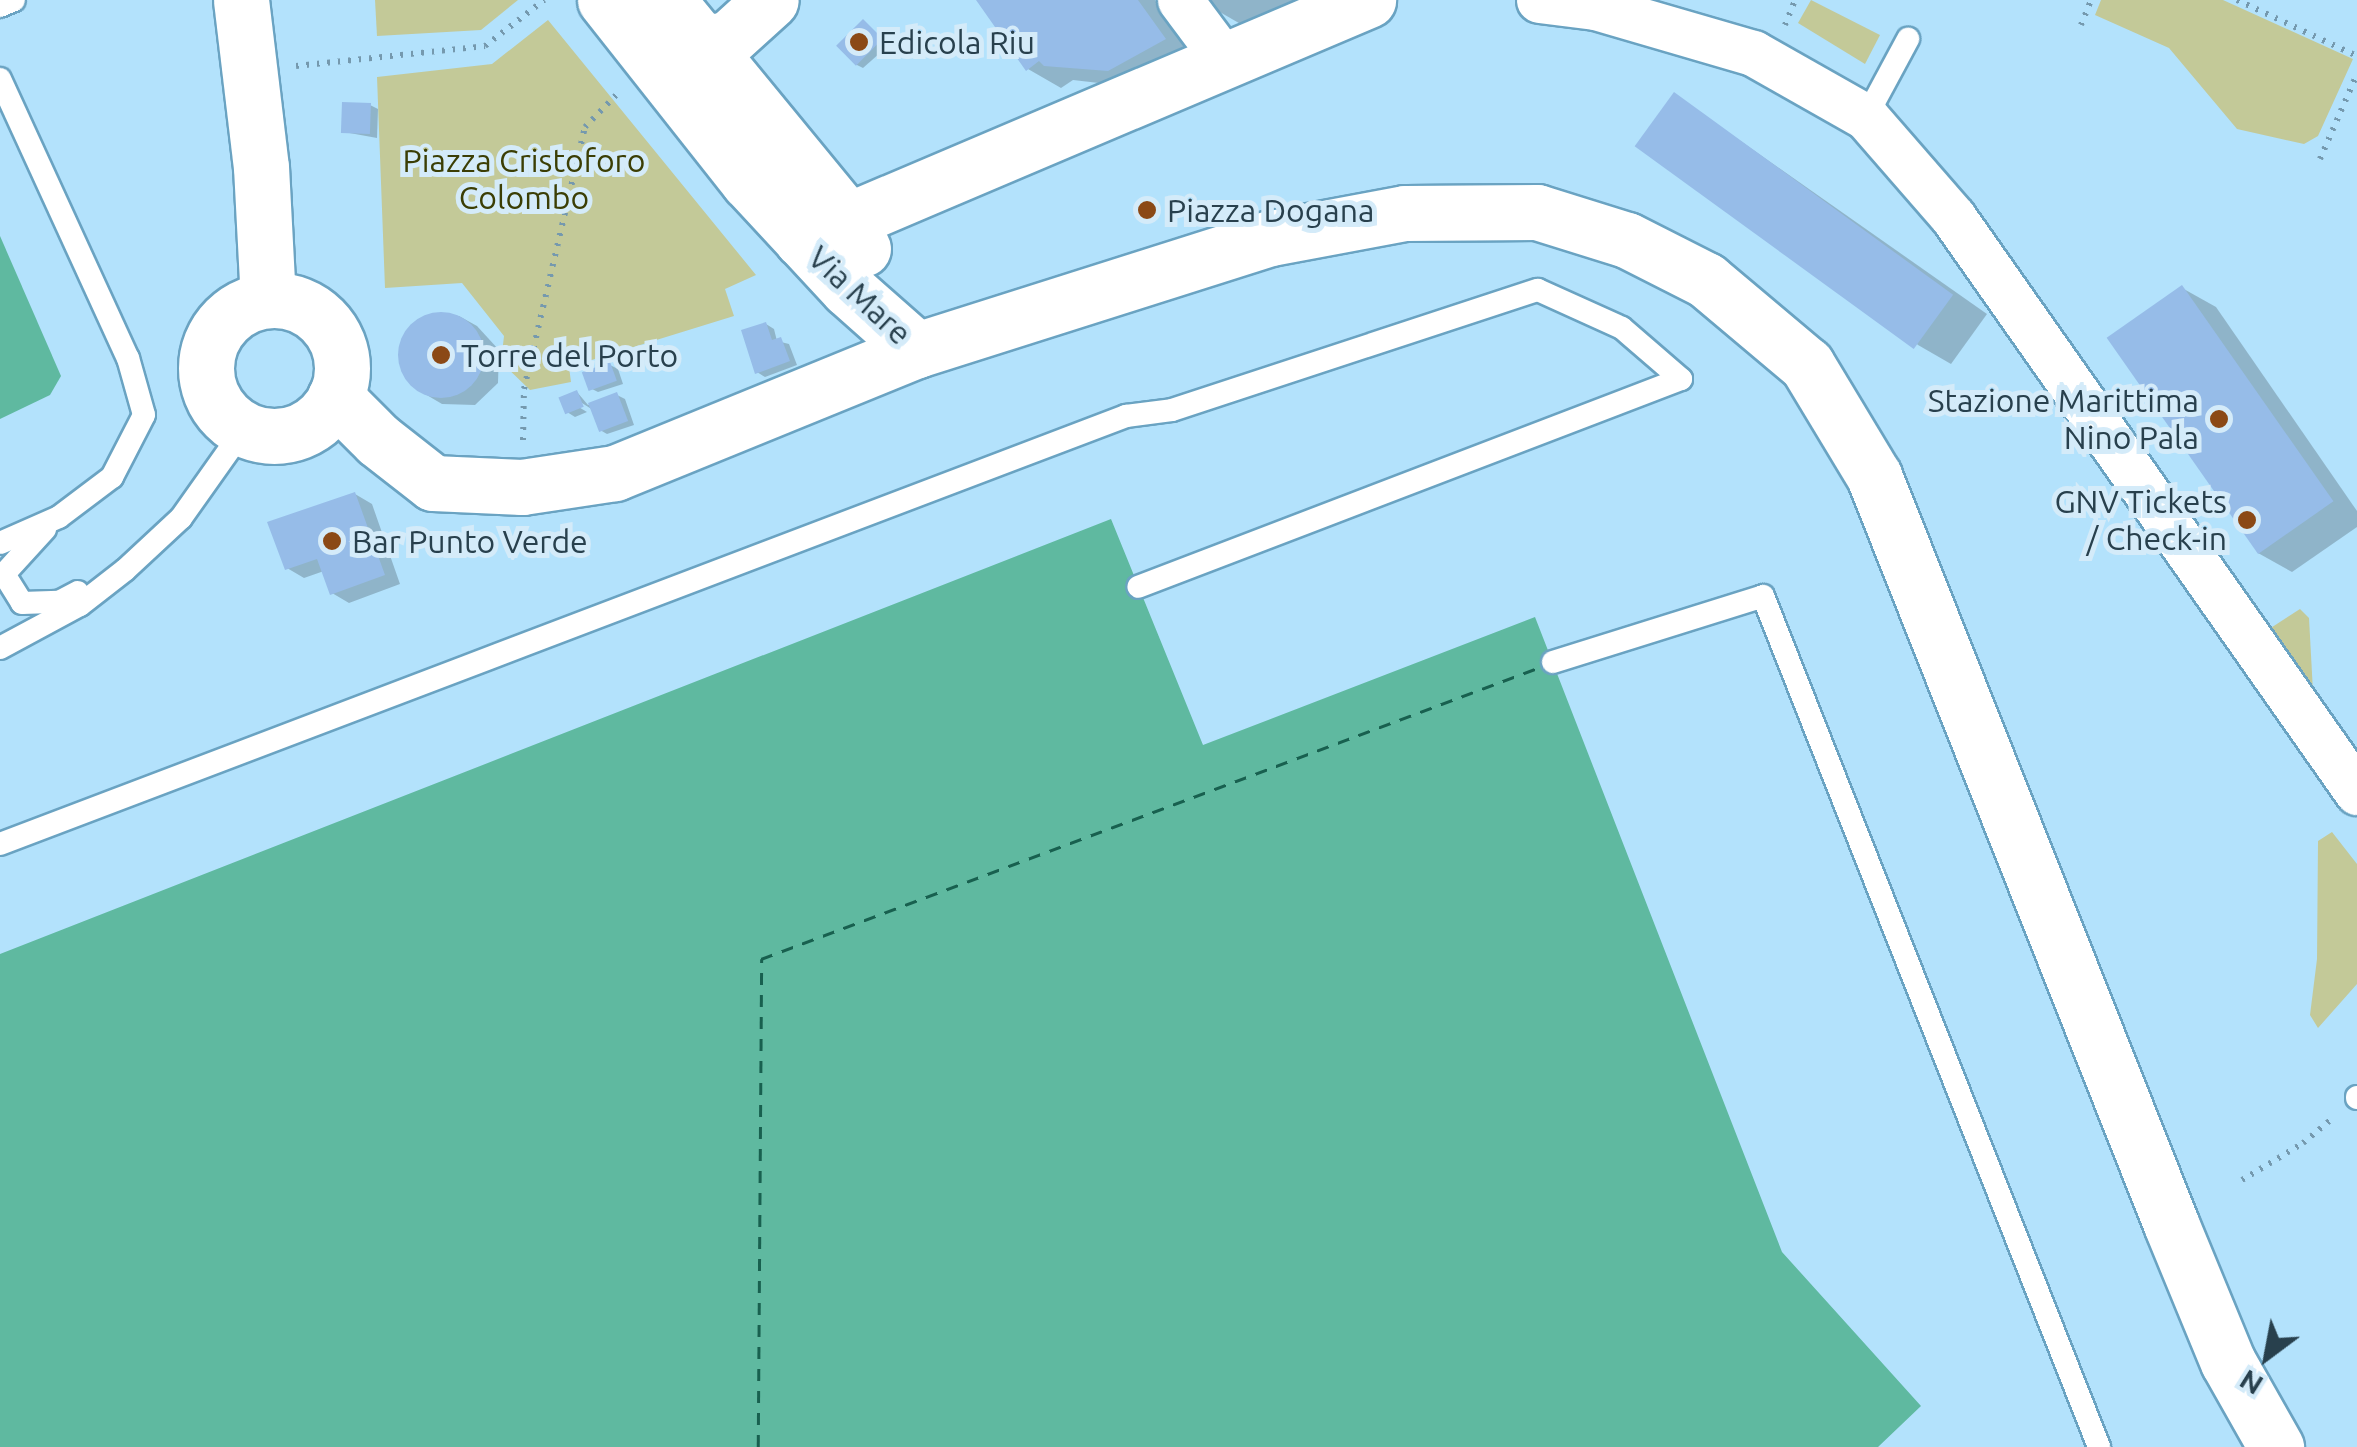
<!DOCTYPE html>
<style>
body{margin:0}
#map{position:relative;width:2357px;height:1447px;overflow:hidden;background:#b3e2fc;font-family:Ubuntu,sans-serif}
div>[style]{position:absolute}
.green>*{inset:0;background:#c3c998}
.water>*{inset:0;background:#5fb9a0}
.shadow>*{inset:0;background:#0003}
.ferry>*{height:2.5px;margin-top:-1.25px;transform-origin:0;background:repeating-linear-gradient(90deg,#18604f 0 12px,transparent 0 22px)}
.building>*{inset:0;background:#96bce8;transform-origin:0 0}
.round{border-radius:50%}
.path>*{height:6px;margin-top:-3px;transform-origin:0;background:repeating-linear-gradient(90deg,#7599ae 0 2.5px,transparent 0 10.5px)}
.roads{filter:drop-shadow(2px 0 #6aa3c2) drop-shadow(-2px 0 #6aa3c2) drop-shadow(0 2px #6aa3c2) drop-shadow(0 -2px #6aa3c2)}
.service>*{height:22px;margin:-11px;padding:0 11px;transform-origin:11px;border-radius:11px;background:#fff}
.minor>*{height:45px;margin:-22.5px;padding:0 22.5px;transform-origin:22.5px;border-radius:22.5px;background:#fff}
.tertiary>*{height:55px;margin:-27.5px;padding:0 27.5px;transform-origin:27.5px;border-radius:27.5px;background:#fff}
.primary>*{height:55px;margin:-27.5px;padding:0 27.5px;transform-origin:27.5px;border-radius:27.5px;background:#fff}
.primary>.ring{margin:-27.5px;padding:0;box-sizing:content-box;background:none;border:55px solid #fff;border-radius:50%}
.dots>*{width:28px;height:28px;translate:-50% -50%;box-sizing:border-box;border:5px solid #d4ebf9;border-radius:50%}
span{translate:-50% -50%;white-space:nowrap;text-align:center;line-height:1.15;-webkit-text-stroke:10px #d4ebf9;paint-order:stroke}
.poi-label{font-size:32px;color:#28404d}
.left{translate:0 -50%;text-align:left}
.right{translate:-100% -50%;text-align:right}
.park-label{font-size:32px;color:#3b3e04}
.street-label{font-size:32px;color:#28404d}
.north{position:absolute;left:2217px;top:1307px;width:100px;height:100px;-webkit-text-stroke:8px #d4ebf9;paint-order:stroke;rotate:212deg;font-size:28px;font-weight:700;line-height:40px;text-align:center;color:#28404d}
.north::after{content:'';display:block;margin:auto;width:35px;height:45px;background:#28404d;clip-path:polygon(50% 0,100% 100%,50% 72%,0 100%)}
</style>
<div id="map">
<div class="green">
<i style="clip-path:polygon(375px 0,518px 0,481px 30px,377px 36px)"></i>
<i style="clip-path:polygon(1811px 0,1880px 35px,1865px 64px,1798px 23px)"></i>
<i style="clip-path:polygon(2101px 0,2223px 0,2353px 59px,2318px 136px,2304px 144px,2237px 129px,2169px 48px,2095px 15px)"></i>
<i style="clip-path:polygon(548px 20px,756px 275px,725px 289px,734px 316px,569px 367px,571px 382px,530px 390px,501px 362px,504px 336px,462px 283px,385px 288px,377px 77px,492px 64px)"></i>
<i style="clip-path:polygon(2300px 609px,2309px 618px,2313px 692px,2263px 633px)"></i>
<i style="clip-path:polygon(2332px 832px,2357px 864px,2357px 984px,2318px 1028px,2310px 1015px,2317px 959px,2318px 841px)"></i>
</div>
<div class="water">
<i style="clip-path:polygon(0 236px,61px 376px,50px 395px,0 419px)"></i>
<i style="clip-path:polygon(1111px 519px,1203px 745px,1535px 617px,1782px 1252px,1921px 1406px,1878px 1447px,0 1447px,0 954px)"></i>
</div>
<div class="shadow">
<i style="clip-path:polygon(979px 0,1155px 0,1198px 58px,1142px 88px,1073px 80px,1061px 88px,1028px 69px)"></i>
<i style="clip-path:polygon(1208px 0,1293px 0,1251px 30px,1218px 11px)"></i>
<i style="clip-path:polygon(863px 22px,889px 45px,863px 68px,855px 64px)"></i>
<i style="clip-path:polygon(1675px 95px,1987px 314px,1951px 364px,1918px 345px)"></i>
<i style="clip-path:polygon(370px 105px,378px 109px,377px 138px,344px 132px)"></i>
<i style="clip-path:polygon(2182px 288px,2216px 307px,2357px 511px,2357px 527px,2292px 572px,2258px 553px)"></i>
<i style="clip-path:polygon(426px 316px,459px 316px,477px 326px,499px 350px,498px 383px,475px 405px,442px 404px,425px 394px,402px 370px,402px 338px)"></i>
<i style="clip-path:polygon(766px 324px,774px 329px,777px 341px,789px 344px,797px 365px,765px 377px,757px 372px)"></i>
<i style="clip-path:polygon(610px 365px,618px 369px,623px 384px,598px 392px,590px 388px)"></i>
<i style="clip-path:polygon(577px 392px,588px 405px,617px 395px,625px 399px,634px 425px,607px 434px,600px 430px,593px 410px,574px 398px,572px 403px,587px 412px,575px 417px,567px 412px,561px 399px)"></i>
<i style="clip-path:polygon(355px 494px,372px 504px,400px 584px,349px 603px,332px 593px,324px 571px,304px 578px,287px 568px)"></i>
</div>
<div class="ferry">
<i style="left:758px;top:1447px;width:488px;rotate:-89.6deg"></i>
<i style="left:761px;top:959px;width:835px;rotate:-20.54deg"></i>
</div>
<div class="building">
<i style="clip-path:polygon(976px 0,1138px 0,1166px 39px,1108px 71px,1044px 66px,1039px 61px,1026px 71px)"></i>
<i style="left:863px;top:19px;width:28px;height:38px;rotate:45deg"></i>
<i style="left:1674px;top:92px;width:345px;height:67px;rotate:36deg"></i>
<i style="left:342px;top:102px;width:29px;height:31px;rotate:2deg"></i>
<i style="left:2182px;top:285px;width:264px;height:92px;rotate:55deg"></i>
<i class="round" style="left:398px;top:312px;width:86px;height:86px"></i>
<i style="clip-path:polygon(766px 322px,772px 340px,781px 337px,790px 361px,755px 374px,741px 330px)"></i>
<i style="left:610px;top:362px;width:20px;height:30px;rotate:70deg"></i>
<i style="left:577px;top:390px;width:18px;height:20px;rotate:68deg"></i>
<i style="left:617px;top:392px;width:31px;height:31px;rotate:69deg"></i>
<i style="clip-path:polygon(355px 492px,385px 575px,330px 595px,317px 559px,285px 570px,267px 522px)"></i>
</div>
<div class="path">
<i style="left:2237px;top:0;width:132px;rotate:25deg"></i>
<i style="left:1785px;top:25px;width:27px;rotate:-68deg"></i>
<i style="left:2081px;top:25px;width:27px;rotate:-68deg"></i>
<i style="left:296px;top:66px;width:190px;rotate:-6deg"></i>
<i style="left:485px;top:46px;width:75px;rotate:-37.9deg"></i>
<i style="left:2320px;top:159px;width:93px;rotate:-66.5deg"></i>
<i style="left:523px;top:440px;width:51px;rotate:-88.9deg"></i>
<i style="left:524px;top:389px;width:269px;rotate:-76.9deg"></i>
<i style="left:585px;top:127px;width:52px;rotate:-45.8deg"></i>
<i style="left:2242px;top:1180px;width:71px;rotate:-31.2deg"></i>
<i style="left:2303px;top:1143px;width:39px;rotate:-40deg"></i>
</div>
<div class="roads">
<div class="service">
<i style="left:0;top:6px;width:15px;rotate:-23deg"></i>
<i style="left:0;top:79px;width:307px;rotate:65.4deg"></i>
<i style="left:128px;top:358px;width:59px;rotate:74.3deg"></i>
<i style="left:144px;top:415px;width:70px;rotate:117.3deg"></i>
<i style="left:112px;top:477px;width:66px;rotate:143deg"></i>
<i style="left:59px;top:517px;width:64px;rotate:156.2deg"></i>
<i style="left:1866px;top:117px;width:89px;rotate:-61.7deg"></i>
<i style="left:45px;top:529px;width:61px;rotate:132.3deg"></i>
<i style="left:4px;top:574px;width:34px;rotate:58deg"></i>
<i style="left:22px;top:603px;width:37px;rotate:-2deg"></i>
<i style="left:59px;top:602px;width:21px;rotate:-28deg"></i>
<i style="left:0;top:648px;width:91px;rotate:-28.3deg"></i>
<i style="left:80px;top:605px;width:57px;rotate:-37.9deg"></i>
<i style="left:125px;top:570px;width:76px;rotate:-42.9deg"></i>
<i style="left:181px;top:518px;width:109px;rotate:-54.7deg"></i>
<i style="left:1553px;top:662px;width:220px;rotate:-17.4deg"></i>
<i style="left:1763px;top:596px;width:915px;rotate:68.45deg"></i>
<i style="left:0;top:844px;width:1205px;rotate:-20.81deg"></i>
<i style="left:1126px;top:416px;width:46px;rotate:-7.4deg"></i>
<i style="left:1172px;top:410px;width:385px;rotate:-18.2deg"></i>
<i style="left:1538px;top:290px;width:92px;rotate:24.3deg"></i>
<i style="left:1622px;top:328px;width:78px;rotate:40.8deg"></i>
<i style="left:1681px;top:379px;width:581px;rotate:159.04deg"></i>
<i style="left:2357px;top:1097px;width:1px;rotate:90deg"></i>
</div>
<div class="minor">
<i style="left:1180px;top:0;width:74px;rotate:53.3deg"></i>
<i style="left:1539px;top:0;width:56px;rotate:7.1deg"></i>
<i style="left:1595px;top:7px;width:165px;rotate:16.2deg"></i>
<i style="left:1753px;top:53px;width:130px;rotate:29.5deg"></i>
<i style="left:1866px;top:117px;width:133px;rotate:49deg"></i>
<i style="left:1953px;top:217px;width:703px;rotate:54.91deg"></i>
</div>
<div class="tertiary">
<i style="left:605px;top:0;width:231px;rotate:51.7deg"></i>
<i style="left:748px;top:181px;width:147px;rotate:47.2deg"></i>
<i style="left:848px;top:289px;width:92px;rotate:41.5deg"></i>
<i style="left:667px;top:0;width:282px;rotate:50.6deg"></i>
<i style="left:846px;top:218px;width:35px;rotate:61deg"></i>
<i style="left:670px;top:44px;width:57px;rotate:-4deg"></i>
<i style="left:727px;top:40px;width:59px;rotate:-42.3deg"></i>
<i style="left:802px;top:240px;width:615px;rotate:-22.98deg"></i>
</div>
<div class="primary">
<i style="left:241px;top:0;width:168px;rotate:83.2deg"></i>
<i style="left:261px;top:167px;width:133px;rotate:87deg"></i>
<i class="ring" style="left:206px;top:300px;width:81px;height:81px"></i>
<i style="left:335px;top:397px;width:61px;rotate:45deg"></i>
<i style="left:378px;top:440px;width:70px;rotate:38deg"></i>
<i style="left:433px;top:483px;width:89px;rotate:2.6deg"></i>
<i style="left:522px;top:487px;width:94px;rotate:-8.6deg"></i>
<i style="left:615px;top:473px;width:326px;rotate:-22.2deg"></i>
<i style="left:917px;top:350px;width:371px;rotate:-17.6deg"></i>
<i style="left:1271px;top:238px;width:136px;rotate:-10.6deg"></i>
<i style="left:1405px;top:213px;width:132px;rotate:-0.4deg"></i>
<i style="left:1537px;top:212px;width:94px;rotate:17.3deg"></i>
<i style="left:1627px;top:240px;width:89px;rotate:26.9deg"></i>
<i style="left:1706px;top:280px;width:132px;rotate:40.1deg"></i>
<i style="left:1807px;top:365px;width:130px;rotate:58.9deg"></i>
<i style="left:1874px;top:476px;width:805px;rotate:68.34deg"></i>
<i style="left:2171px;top:1224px;width:149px;rotate:67.6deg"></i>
<i style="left:2228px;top:1362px;width:98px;rotate:60.5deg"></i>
</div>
</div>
<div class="dots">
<i style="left:859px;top:42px;background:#8b4916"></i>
<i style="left:1147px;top:210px;background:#8b4916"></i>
<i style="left:441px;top:355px;background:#8b4916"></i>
<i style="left:2219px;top:419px;background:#8b4916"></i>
<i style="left:2247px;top:520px;background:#8b4916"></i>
<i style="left:332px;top:541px;background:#8b4916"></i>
</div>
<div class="poi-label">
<span class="left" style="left:879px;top:42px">Edicola Riu</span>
<span class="left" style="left:1167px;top:210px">Piazza Dogana</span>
<span class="left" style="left:461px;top:355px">Torre del Porto</span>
<span class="right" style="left:2199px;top:419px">Stazione Marittima<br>Nino Pala</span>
<span class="right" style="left:2227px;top:520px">GNV Tickets<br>/ Check-in</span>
<span class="left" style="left:352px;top:541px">Bar Punto Verde</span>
</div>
<div class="park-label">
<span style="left:524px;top:179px">Piazza Cristoforo<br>Colombo</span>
</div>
<div class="street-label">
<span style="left:860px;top:295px;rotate:43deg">Via Mare</span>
</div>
<div class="north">N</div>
</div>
